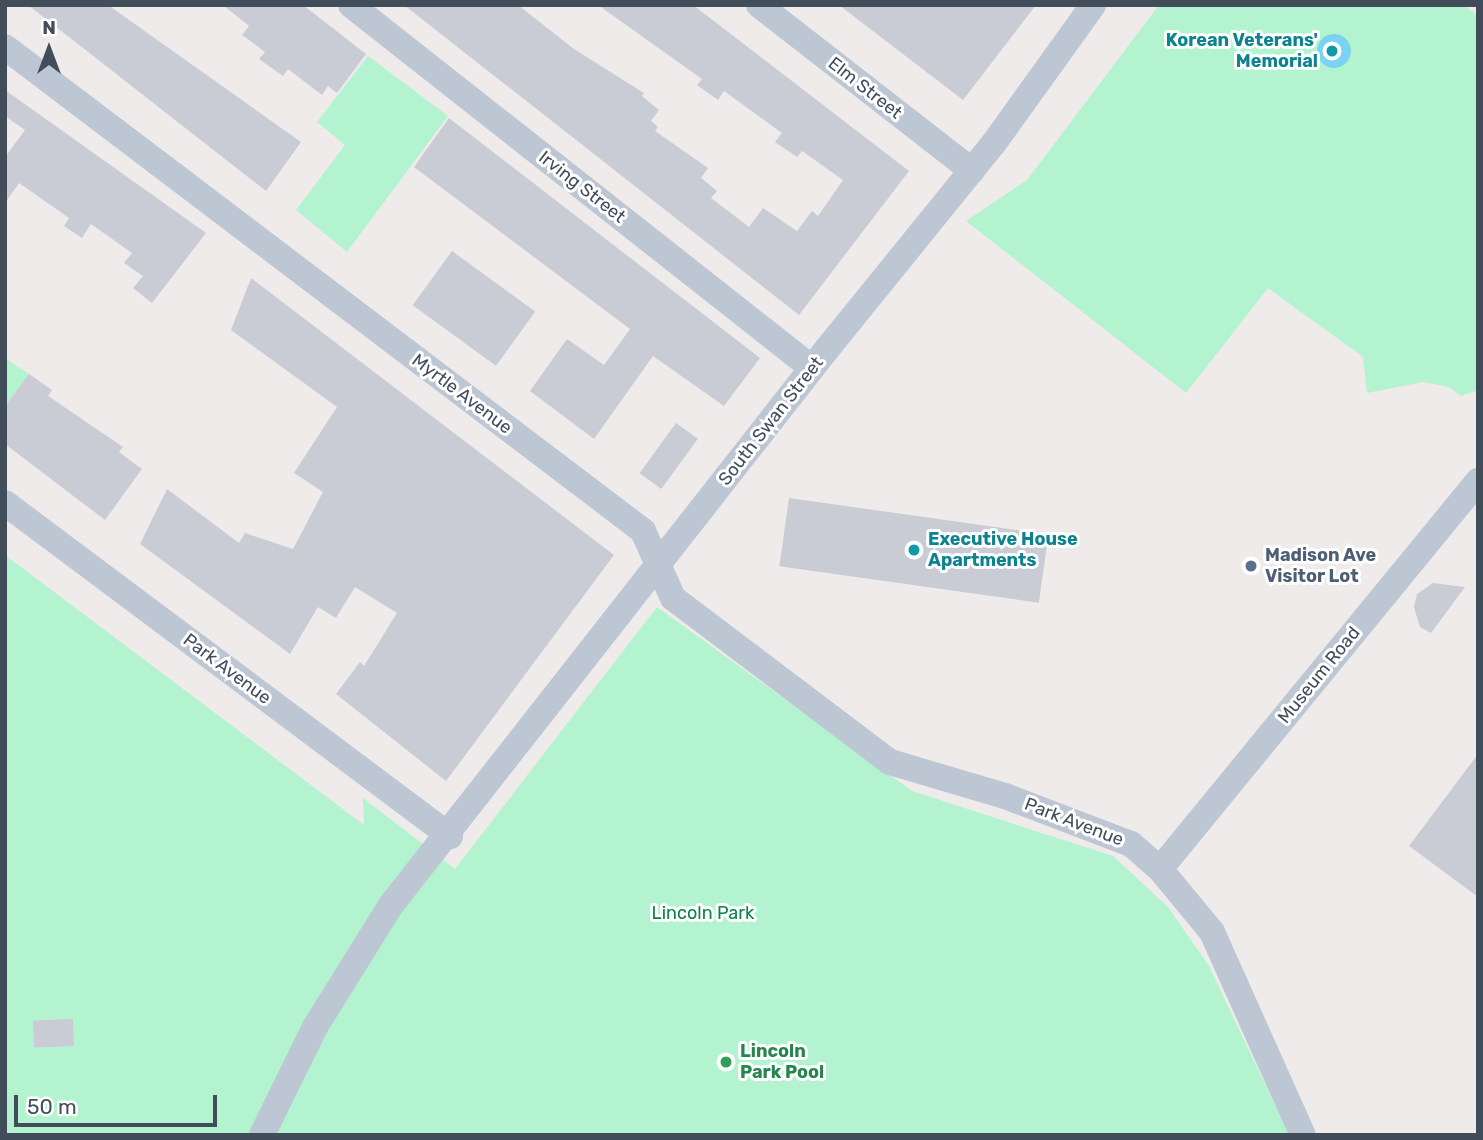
<!DOCTYPE html>
<style>
body{margin:0}
#map{position:relative;width:1483px;height:1140px;overflow:hidden;background:#efebeb;font-family:Rubik,sans-serif}
div>[style]{position:absolute}
.green>*{inset:0;background:#b3f3d0}
.water>*{inset:0;background:#7bd3f4}
.round{border-radius:50%}
.building>*{inset:0;background:#c9ccd4;transform-origin:0 0}
.minor>*{height:26px;margin:-13px;padding:0 13px;transform-origin:13px;border-radius:13px;background:#bcc7d3}
.dots>*{width:19px;height:19px;translate:-50% -50%;box-sizing:border-box;border:4px solid #fff;border-radius:50%}
span{translate:-50% -50%;white-space:nowrap;text-align:center;line-height:1.15;-webkit-text-stroke:6px #fff;paint-order:stroke}
.culture-label{font-size:18px;color:#0d838f;font-weight:700}
.right{translate:-100% -50%;text-align:right}
.left{translate:0 -50%;text-align:left}
.street-label{font-size:18px;color:#424d5a}
.service-label{font-size:18px;color:#4e5e75;font-weight:700}
.park-label{font-size:18px;color:#0d824f}
.leisure-label{font-size:18px;color:#27864d;font-weight:700}
.frame{position:absolute;inset:0;border:7px solid #424d5a;pointer-events:none}
.north{position:absolute;left:14px;top:14px;width:70px;height:70px;-webkit-text-stroke:5px #fff;paint-order:stroke;rotate:0deg;font-size:19px;font-weight:700;line-height:28px;text-align:center;color:#424d5a}
.north::after{content:'';display:block;margin:auto;width:24px;height:32px;background:#424d5a;clip-path:polygon(50% 0,100% 100%,50% 72%,0 100%)}
.scale{position:absolute;left:14px;top:1095px;width:203px;height:32px;box-sizing:border-box;border:4px solid #424d5a;border-top:0;padding-left:9px;font-size:21px;line-height:24px;white-space:nowrap;color:#424d5a;-webkit-text-stroke:5px #fff;paint-order:stroke}
</style>
<div id="map">
<div class="green">
<i style="clip-path:polygon(1159px 5px,1464px 5px,1478px 16px,1478px 390px,1461px 396px,1449px 387px,1423px 382px,1367px 393px,1363px 357px,1268px 288px,1186px 393px,966px 221px,1027px 180px)"></i>
<i style="clip-path:polygon(368px 56px,448px 116px,347px 252px,296px 210px,345px 145px,317px 122px)"></i>
<i style="clip-path:polygon(5px 358px,29px 374px,5px 406px)"></i>
<i style="clip-path:polygon(5px 555px,364px 825px,363px 798px,455px 869px,657px 607px,912px 791px,1113px 856px,1168px 907px,1209px 966px,1289px 1135px,5px 1135px)"></i>
</div>
<div class="water">
<i class="round" style="left:1317px;top:34px;width:34px;height:34px"></i>
</div>
<div class="building">
<i style="clip-path:polygon(28px 5px,108px 5px,301px 142px,266px 191px)"></i>
<i style="clip-path:polygon(223px 5px,303px 5px,366px 54px,337px 93px,328px 86px,322px 95px,288px 69px,283px 76px,259px 59px,265px 52px,242px 35px,249px 26px)"></i>
<i style="clip-path:polygon(404px 5px,518px 5px,574px 49px,644px 93px,642px 96px,659px 110px,651px 121px,658px 127px,655px 131px,708px 168px,701px 178px,717px 191px,711px 198px,749px 227px,763px 208px,797px 231px,812px 211px,818px 216px,843px 180px,802px 151px,797px 157px,775px 142px,782px 133px,724px 91px,718px 100px,697px 85px,702px 79px,598px 5px,693px 5px,909px 171px,799px 315px)"></i>
<i style="clip-path:polygon(839px 5px,1036px 5px,963px 100px)"></i>
<i style="clip-path:polygon(5px 90px,206px 233px,152px 303px,133px 288px,143px 276px,124px 263px,132px 253px,91px 224px,82px 238px,64px 226px,69px 218px,19px 183px,5px 203px,5px 157px,25px 130px,5px 116px)"></i>
<i style="clip-path:polygon(449px 118px,760px 358px,724px 406px,653px 356px,594px 439px,530px 391px,567px 339px,604px 365px,630px 329px,414px 167px)"></i>
<i style="left:452px;top:251px;width:103px;height:67px;rotate:36deg"></i>
<i style="clip-path:polygon(251px 278px,614px 555px,446px 781px,336px 694px,360px 662px,364px 666px,397px 613px,355px 587px,336px 618px,318px 607px,290px 654px,140px 544px,167px 489px,239px 543px,245px 533px,293px 549px,323px 492px,294px 473px,337px 407px,231px 330px)"></i>
<i style="clip-path:polygon(29px 374px,52px 390px,48px 396px,123px 447px,119px 452px,142px 469px,105px 520px,5px 444px,5px 406px)"></i>
<i style="left:676px;top:423px;width:27px;height:62px;rotate:36deg"></i>
<i style="left:789px;top:498px;width:262px;height:69px;rotate:8deg"></i>
<i style="clip-path:polygon(1433px 583px,1465px 587px,1431px 633px,1420px 627px,1414px 607px,1417px 594px)"></i>
<i style="clip-path:polygon(1478px 754px,1478px 897px,1409px 846px)"></i>
<i style="left:73px;top:1019px;width:27px;height:40px;rotate:88deg"></i>
</div>
<div class="minor">
<i style="left:351px;top:5px;width:587px;rotate:38.22deg"></i>
<i style="left:759px;top:5px;width:270px;rotate:37.9deg"></i>
<i style="left:5px;top:47px;width:801px;rotate:37.18deg"></i>
<i style="left:643px;top:531px;width:73px;rotate:65.9deg"></i>
<i style="left:673px;top:598px;width:272px;rotate:37.1deg"></i>
<i style="left:890px;top:762px;width:120px;rotate:16.5deg"></i>
<i style="left:1005px;top:796px;width:135px;rotate:20.9deg"></i>
<i style="left:1131px;top:844px;width:38px;rotate:41deg"></i>
<i style="left:1160px;top:869px;width:82px;rotate:50.5deg"></i>
<i style="left:1212px;top:932px;width:222px;rotate:65.9deg"></i>
<i style="left:5px;top:503px;width:556px;rotate:36.81deg"></i>
<i style="left:1160px;top:869px;width:502px;rotate:-50.66deg"></i>
<i style="left:262px;top:1135px;width:120px;rotate:-63.9deg"></i>
<i style="left:315px;top:1027px;width:144px;rotate:-58.1deg"></i>
<i style="left:391px;top:905px;width:707px;rotate:-51.9deg"></i>
<i style="left:827px;top:349px;width:265px;rotate:-51deg"></i>
<i style="left:994px;top:143px;width:170px;rotate:-54.3deg"></i>
</div>
<div class="dots">
<i style="left:1332px;top:51px;background:#0f9aa8"></i>
<i style="left:914px;top:550px;background:#0f9aa8"></i>
<i style="left:1251px;top:566px;background:#5c6f8a"></i>
<i style="left:726px;top:1062px;background:#2e9e5b"></i>
</div>
<div class="culture-label">
<span class="right" style="left:1318px;top:51px">Korean Veterans'<br>Memorial</span>
<span class="left" style="left:928px;top:550px">Executive House<br>Apartments</span>
</div>
<div class="street-label">
<span style="left:865px;top:88px;rotate:38deg">Elm Street</span>
<span style="left:582px;top:187px;rotate:38deg">Irving Street</span>
<span style="left:462px;top:394px;rotate:37deg">Myrtle Avenue</span>
<span style="left:771px;top:421px;rotate:-52deg">South Swan Street</span>
<span style="left:227px;top:669px;rotate:37deg">Park Avenue</span>
<span style="left:1319px;top:675px;rotate:-51deg">Museum Road</span>
<span style="left:1074px;top:822px;rotate:21deg">Park Avenue</span>
</div>
<div class="service-label">
<span class="left" style="left:1265px;top:566px">Madison Ave<br>Visitor Lot</span>
</div>
<div class="park-label">
<span style="left:703px;top:913px">Lincoln Park</span>
</div>
<div class="leisure-label">
<span class="left" style="left:740px;top:1062px">Lincoln<br>Park Pool</span>
</div>
<div class="frame"></div>
<div class="north">N</div>
<div class="scale">50 m</div>
</div>
